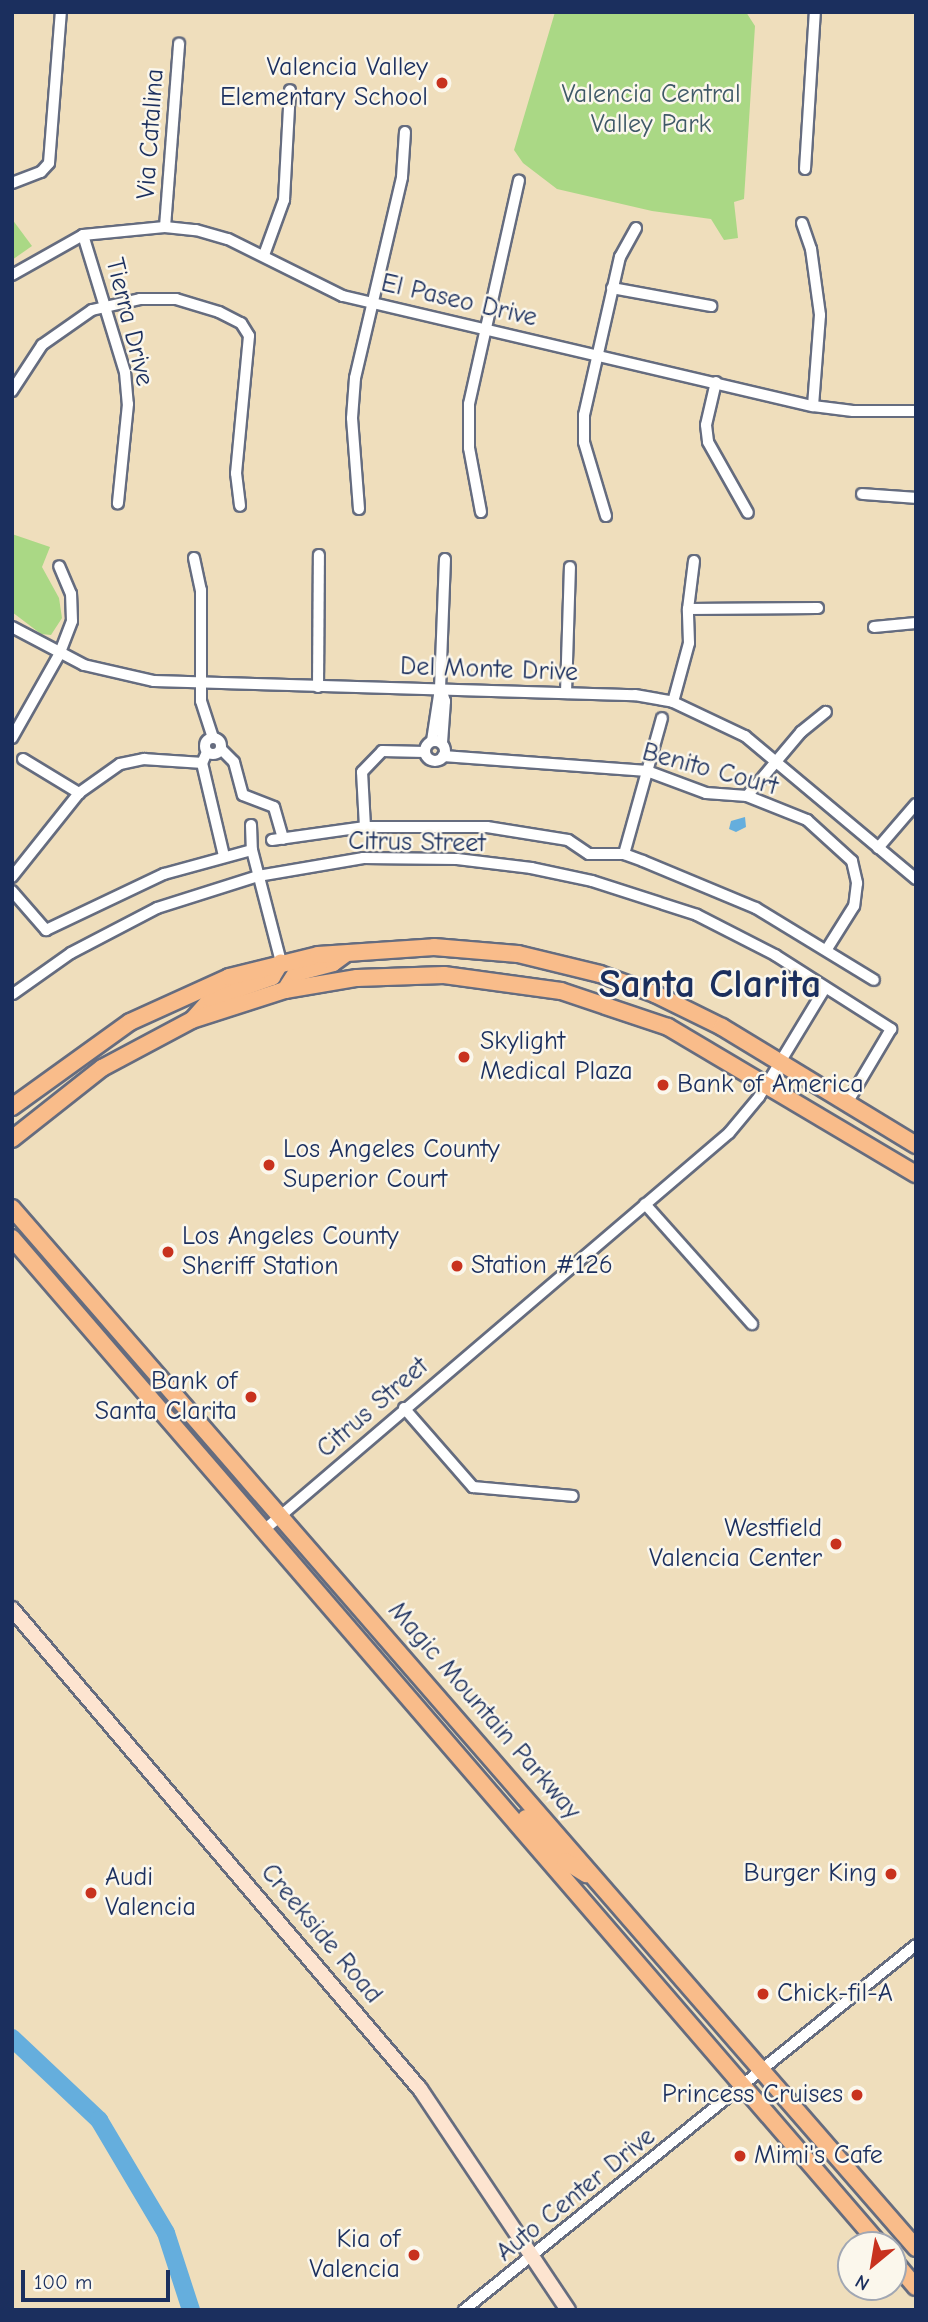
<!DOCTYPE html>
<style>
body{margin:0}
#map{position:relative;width:928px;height:2322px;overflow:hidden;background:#efdebc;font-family:"Comic Neue",sans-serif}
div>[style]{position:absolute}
.green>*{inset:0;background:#aad885}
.water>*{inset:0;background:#65aedd}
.river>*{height:18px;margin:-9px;padding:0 9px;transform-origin:9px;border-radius:9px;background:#65aedd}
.roads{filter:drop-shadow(2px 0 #656c7f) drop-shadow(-2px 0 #656c7f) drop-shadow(0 2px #656c7f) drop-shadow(0 -2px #656c7f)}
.street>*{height:10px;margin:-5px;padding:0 5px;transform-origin:5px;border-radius:5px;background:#fff}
.street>.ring{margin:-5px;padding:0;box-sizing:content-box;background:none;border:10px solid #fff;border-radius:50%}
.secondary>*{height:14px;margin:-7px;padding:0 7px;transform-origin:7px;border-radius:7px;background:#fde4d0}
.primary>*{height:16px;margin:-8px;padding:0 8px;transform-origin:8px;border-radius:8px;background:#f9bc8a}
.dots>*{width:19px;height:19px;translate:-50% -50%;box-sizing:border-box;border:4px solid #fbf7ec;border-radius:50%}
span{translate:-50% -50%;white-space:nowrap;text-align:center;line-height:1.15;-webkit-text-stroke:5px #fbf7ec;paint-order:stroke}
.poi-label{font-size:26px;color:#1b2f5e}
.right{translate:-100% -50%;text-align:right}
.left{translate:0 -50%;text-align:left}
.park-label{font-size:26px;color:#3f5968}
.street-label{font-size:26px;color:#1b2f5e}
.town-label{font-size:40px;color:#1b2f5e;font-weight:700}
.frame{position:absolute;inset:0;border:14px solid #1b2f5e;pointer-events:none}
.north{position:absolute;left:837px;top:2231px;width:70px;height:70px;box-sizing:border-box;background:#fbf7ec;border:2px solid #a1a7b3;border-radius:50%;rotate:210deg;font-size:19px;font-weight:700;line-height:28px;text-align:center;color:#1b2f5e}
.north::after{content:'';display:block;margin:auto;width:24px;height:32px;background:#c8321e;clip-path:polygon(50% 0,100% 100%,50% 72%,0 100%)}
.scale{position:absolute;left:21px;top:2270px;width:149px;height:32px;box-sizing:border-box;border:4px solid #1b2f5e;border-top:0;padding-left:9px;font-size:21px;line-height:24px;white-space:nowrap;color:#1b2f5e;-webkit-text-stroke:5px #fbf7ec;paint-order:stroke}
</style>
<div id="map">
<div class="green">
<i style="clip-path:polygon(555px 12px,746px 12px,755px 26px,744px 199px,734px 202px,738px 238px,724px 240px,711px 219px,652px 211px,557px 189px,523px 163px,514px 150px)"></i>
<i style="clip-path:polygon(12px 219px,32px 246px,12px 260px)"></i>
<i style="clip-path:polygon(12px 534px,50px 547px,42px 567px,59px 598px,62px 618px,51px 635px,41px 634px,12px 612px)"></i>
</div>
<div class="water">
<i style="clip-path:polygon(745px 817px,746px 827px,736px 832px,729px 829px,731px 821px)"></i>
</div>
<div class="river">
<i style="left:12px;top:2038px;width:120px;rotate:43.3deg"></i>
<i style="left:99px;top:2120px;width:131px;rotate:59.3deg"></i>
<i style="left:166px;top:2233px;width:81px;rotate:72deg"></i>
</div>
<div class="roads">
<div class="street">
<i style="left:805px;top:169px;width:157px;rotate:-86.4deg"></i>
<i style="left:12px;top:183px;width:31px;rotate:-21deg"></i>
<i style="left:41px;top:172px;width:12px;rotate:-48deg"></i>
<i style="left:49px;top:163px;width:151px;rotate:-85.5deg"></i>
<i style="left:802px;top:223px;width:28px;rotate:71deg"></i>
<i style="left:811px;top:249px;width:67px;rotate:82.2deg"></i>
<i style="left:820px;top:315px;width:91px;rotate:94.4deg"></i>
<i style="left:165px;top:227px;width:184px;rotate:-85.6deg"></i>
<i style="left:83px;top:235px;width:143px;rotate:73deg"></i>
<i style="left:125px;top:372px;width:32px;rotate:85deg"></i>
<i style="left:128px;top:404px;width:100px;rotate:95.8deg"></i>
<i style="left:264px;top:255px;width:59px;rotate:-70deg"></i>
<i style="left:284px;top:200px;width:110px;rotate:-86.9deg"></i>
<i style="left:12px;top:275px;width:81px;rotate:-29.4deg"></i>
<i style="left:83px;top:235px;width:82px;rotate:-5.6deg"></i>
<i style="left:165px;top:227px;width:31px;rotate:6deg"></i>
<i style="left:196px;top:230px;width:33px;rotate:16deg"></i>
<i style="left:228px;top:239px;width:128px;rotate:26.4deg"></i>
<i style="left:343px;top:296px;width:483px;rotate:13.2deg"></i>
<i style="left:813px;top:406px;width:40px;rotate:7.1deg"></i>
<i style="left:853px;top:411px;width:63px"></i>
<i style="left:612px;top:288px;width:101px;rotate:10.3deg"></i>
<i style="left:716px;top:382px;width:44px;rotate:103.1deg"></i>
<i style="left:706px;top:425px;width:17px;rotate:83deg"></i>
<i style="left:708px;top:442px;width:81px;rotate:60.6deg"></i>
<i style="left:12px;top:391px;width:55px;rotate:-56.9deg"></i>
<i style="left:42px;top:345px;width:61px;rotate:-35deg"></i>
<i style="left:92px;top:310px;width:49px;rotate:-12.9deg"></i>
<i style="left:140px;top:299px;width:36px"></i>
<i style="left:176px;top:299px;width:45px;rotate:16.8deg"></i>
<i style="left:219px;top:312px;width:25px;rotate:27deg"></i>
<i style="left:241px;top:323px;width:15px;rotate:58deg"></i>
<i style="left:249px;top:336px;width:138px;rotate:95.4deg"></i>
<i style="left:236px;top:473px;width:33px;rotate:83deg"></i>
<i style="left:862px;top:494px;width:54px;rotate:4.2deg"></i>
<i style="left:359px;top:509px;width:91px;rotate:-94.4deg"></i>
<i style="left:352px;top:418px;width:40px;rotate:-85.7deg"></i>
<i style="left:355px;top:378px;width:206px;rotate:-76.8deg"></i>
<i style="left:402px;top:177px;width:45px;rotate:-86.2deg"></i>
<i style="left:481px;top:512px;width:65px;rotate:-100.6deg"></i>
<i style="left:469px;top:448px;width:44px;rotate:-90deg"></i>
<i style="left:469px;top:404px;width:229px;rotate:-77.4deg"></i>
<i style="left:606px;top:516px;width:77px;rotate:-106.6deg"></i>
<i style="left:584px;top:442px;width:27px;rotate:-90deg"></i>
<i style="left:584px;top:415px;width:162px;rotate:-77.2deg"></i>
<i style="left:620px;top:257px;width:33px;rotate:-61deg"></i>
<i style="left:194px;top:558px;width:33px;rotate:78deg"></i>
<i style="left:201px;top:590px;width:111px;rotate:90deg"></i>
<i style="left:201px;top:701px;width:38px;rotate:72deg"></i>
<i style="left:694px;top:561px;width:48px;rotate:97.1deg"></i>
<i style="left:688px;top:609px;width:130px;rotate:-0.4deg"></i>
<i style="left:12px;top:627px;width:81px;rotate:27.8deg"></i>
<i style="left:84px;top:665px;width:72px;rotate:12.9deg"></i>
<i style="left:154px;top:681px;width:481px;rotate:1.7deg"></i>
<i style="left:635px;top:695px;width:39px;rotate:10deg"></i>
<i style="left:673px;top:702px;width:80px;rotate:25.3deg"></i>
<i style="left:745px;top:736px;width:223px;rotate:39.9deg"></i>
<i style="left:874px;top:627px;width:42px;rotate:-5.4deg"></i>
<i style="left:318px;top:687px;width:132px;rotate:-89.6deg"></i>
<i style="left:441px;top:689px;width:13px;rotate:72deg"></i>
<i style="left:445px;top:701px;width:42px;rotate:94.1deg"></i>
<i style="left:566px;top:693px;width:126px;rotate:-88.2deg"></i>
<i style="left:673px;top:702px;width:61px;rotate:-74.8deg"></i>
<i style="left:689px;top:643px;width:34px;rotate:-92deg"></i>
<i class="ring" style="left:205px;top:738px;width:6px;height:6px"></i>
<i style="left:12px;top:738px;width:95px;rotate:-60.5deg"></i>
<i style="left:59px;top:655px;width:36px;rotate:-69deg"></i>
<i style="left:72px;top:621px;width:27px;rotate:-92deg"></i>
<i style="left:71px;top:594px;width:30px;rotate:-113deg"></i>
<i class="ring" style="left:425px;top:741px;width:10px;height:10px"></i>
<i style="left:432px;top:741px;width:53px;rotate:-81.3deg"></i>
<i style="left:440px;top:689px;width:130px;rotate:-87.8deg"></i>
<i style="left:221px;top:749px;width:18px;rotate:45deg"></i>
<i style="left:234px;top:762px;width:34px;rotate:75deg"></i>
<i style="left:243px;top:795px;width:33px;rotate:21deg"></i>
<i style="left:274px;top:807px;width:33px;rotate:74deg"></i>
<i style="left:207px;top:752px;width:12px;rotate:114deg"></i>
<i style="left:202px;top:763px;width:96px;rotate:76.7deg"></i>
<i style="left:443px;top:756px;width:205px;rotate:4.2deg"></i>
<i style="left:647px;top:771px;width:63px;rotate:20.4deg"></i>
<i style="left:706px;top:793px;width:41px;rotate:4.2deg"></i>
<i style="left:747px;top:796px;width:65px;rotate:21.8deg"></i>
<i style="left:807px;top:820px;width:61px;rotate:42.3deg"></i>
<i style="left:852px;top:861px;width:23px;rotate:77deg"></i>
<i style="left:857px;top:883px;width:23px;rotate:97deg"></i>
<i style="left:854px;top:906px;width:51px;rotate:122.1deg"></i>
<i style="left:23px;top:759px;width:66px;rotate:31.3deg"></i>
<i style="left:747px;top:796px;width:84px;rotate:-49.8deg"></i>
<i style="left:801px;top:732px;width:32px;rotate:-39deg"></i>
<i style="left:251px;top:825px;width:25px;rotate:88deg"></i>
<i style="left:252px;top:850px;width:116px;rotate:75.5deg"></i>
<i style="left:365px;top:827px;width:55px;rotate:-93.1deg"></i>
<i style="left:362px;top:772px;width:29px;rotate:-46deg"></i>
<i style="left:382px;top:751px;width:43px;rotate:1.3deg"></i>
<i style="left:272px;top:840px;width:94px;rotate:-8deg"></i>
<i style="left:365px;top:827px;width:122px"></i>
<i style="left:487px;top:827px;width:82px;rotate:9.1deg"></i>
<i style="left:568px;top:840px;width:25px;rotate:34deg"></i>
<i style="left:589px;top:854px;width:35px"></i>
<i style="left:624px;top:854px;width:20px;rotate:20deg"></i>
<i style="left:643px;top:861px;width:122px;rotate:22.6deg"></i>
<i style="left:756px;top:908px;width:138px;rotate:31.4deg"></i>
<i style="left:878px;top:848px;width:58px;rotate:-49.2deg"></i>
<i style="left:624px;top:854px;width:141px;rotate:-74.4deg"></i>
<i style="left:12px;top:877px;width:107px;rotate:-51.4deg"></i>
<i style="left:79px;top:793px;width:50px;rotate:-35.3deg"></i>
<i style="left:120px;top:764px;width:25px;rotate:-12deg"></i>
<i style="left:144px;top:759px;width:58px;rotate:3.9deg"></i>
<i style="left:12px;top:891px;width:52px;rotate:48.9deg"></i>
<i style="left:46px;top:930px;width:131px;rotate:-25.4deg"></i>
<i style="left:164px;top:874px;width:91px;rotate:-15.3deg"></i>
<i style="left:13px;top:994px;width:71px;rotate:-35.3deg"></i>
<i style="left:71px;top:953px;width:97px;rotate:-27.6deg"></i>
<i style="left:157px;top:908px;width:106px;rotate:-17.6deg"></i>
<i style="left:258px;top:876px;width:107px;rotate:-9.7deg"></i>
<i style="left:363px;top:858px;width:94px;rotate:0.6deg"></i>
<i style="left:457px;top:859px;width:75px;rotate:6.9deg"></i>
<i style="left:531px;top:868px;width:62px;rotate:12deg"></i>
<i style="left:592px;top:881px;width:110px;rotate:17.9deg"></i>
<i style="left:697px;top:915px;width:88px;rotate:27.1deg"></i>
<i style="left:775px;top:955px;width:138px;rotate:32.5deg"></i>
<i style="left:891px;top:1029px;width:86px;rotate:120.7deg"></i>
<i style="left:645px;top:1204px;width:161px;rotate:48.3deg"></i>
<i style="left:404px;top:1408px;width:105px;rotate:48.9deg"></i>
<i style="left:473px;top:1487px;width:100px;rotate:5.1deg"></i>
<i style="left:264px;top:1530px;width:611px;rotate:-40.49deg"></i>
<i style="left:729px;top:1133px;width:47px;rotate:-50.2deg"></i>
<i style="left:759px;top:1097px;width:127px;rotate:-58.8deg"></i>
<i style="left:464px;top:2310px;width:581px;rotate:-38.92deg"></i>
</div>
<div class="secondary">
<i style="left:12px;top:1609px;width:630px;rotate:49.64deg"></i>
<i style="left:420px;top:2089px;width:266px;rotate:56.2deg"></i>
</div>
<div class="primary">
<i style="left:285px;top:990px;width:20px;rotate:-57deg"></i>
<i style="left:296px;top:973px;width:38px;rotate:-15deg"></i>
<i style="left:333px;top:963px;width:14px;rotate:-36deg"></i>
<i style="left:194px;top:1018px;width:25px;rotate:-48deg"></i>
<i style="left:211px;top:999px;width:65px;rotate:-19.8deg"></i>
<i style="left:272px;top:977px;width:17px;rotate:-59deg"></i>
<i style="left:12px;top:1107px;width:145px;rotate:-35.8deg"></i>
<i style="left:130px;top:1022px;width:109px;rotate:-24.4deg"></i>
<i style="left:229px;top:977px;width:92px;rotate:-13.9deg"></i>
<i style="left:318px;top:955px;width:116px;rotate:-3.9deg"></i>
<i style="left:434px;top:947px;width:84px;rotate:4.8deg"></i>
<i style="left:518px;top:954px;width:84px;rotate:13.7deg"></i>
<i style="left:600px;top:974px;width:59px;rotate:20deg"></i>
<i style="left:655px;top:994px;width:75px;rotate:26.2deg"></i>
<i style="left:722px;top:1027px;width:227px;rotate:31.3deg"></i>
<i style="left:12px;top:1139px;width:115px;rotate:-38.3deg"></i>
<i style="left:102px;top:1068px;width:102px;rotate:-28.1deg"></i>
<i style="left:192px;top:1020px;width:98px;rotate:-17.9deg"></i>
<i style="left:285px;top:990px;width:73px;rotate:-9.5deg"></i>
<i style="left:357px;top:978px;width:87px;rotate:-2deg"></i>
<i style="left:444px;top:975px;width:118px;rotate:7.8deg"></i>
<i style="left:561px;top:991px;width:113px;rotate:18.6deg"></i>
<i style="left:668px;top:1027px;width:288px;rotate:30.7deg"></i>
<i style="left:12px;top:1208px;width:1378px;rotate:49deg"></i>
<i style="left:12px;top:1238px;width:1329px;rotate:49.24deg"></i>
<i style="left:526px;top:1818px;width:58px;rotate:47.8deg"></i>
<i style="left:565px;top:1861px;width:25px;rotate:32deg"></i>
<i style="left:893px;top:2260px;width:35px;rotate:50deg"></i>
</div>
</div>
<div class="dots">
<i style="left:442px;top:83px;background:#c8321e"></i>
<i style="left:464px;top:1057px;background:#c8321e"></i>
<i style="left:663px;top:1085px;background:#c8321e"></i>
<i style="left:269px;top:1165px;background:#c8321e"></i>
<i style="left:168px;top:1252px;background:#c8321e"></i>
<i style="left:457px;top:1266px;background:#c8321e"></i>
<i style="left:251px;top:1397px;background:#c8321e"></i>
<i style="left:836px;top:1544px;background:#c8321e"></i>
<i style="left:891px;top:1874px;background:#c8321e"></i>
<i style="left:91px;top:1893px;background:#c8321e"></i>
<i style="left:763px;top:1994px;background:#c8321e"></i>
<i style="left:857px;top:2095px;background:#c8321e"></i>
<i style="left:740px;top:2156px;background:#c8321e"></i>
<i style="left:414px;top:2255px;background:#c8321e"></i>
</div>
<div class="poi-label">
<span class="right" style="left:428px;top:83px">Valencia Valley<br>Elementary School</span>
<span class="left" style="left:480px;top:1057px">Skylight<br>Medical Plaza</span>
<span class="left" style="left:677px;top:1085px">Bank of America</span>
<span class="left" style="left:283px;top:1165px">Los Angeles County<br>Superior Court</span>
<span class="left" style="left:182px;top:1252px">Los Angeles County<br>Sheriff Station</span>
<span class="left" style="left:471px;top:1266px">Station #126</span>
<span class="right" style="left:237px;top:1397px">Bank of<br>Santa Clarita</span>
<span class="right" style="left:822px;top:1544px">Westfield<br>Valencia Center</span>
<span class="right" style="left:877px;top:1874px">Burger King</span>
<span class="left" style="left:105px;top:1893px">Audi<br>Valencia</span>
<span class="left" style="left:777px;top:1994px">Chick-fil-A</span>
<span class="right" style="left:843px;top:2095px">Princess Cruises</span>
<span class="left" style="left:754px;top:2156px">Mimi's Cafe</span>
<span class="right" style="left:400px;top:2255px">Kia of<br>Valencia</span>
</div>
<div class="park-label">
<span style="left:651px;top:110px">Valencia Central<br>Valley Park</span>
</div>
<div class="street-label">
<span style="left:151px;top:134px;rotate:-86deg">Via Catalina</span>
<span style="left:459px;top:301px;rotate:13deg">El Paseo Drive</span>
<span style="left:129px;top:322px;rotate:76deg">Tierra Drive</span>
<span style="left:489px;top:670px;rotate:2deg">Del Monte Drive</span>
<span style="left:710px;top:770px;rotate:15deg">Benito Court</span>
<span style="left:417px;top:843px;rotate:1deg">Citrus Street</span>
<span style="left:373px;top:1408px;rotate:-41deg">Citrus Street</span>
<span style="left:484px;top:1711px;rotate:49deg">Magic Mountain Parkway</span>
<span style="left:321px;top:1934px;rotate:50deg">Creekside Road</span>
<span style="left:576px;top:2195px;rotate:-39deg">Auto Center Drive</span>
</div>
<div class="town-label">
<span style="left:710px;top:984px">Santa Clarita</span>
</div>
<div class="frame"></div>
<div class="north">N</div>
<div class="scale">100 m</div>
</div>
